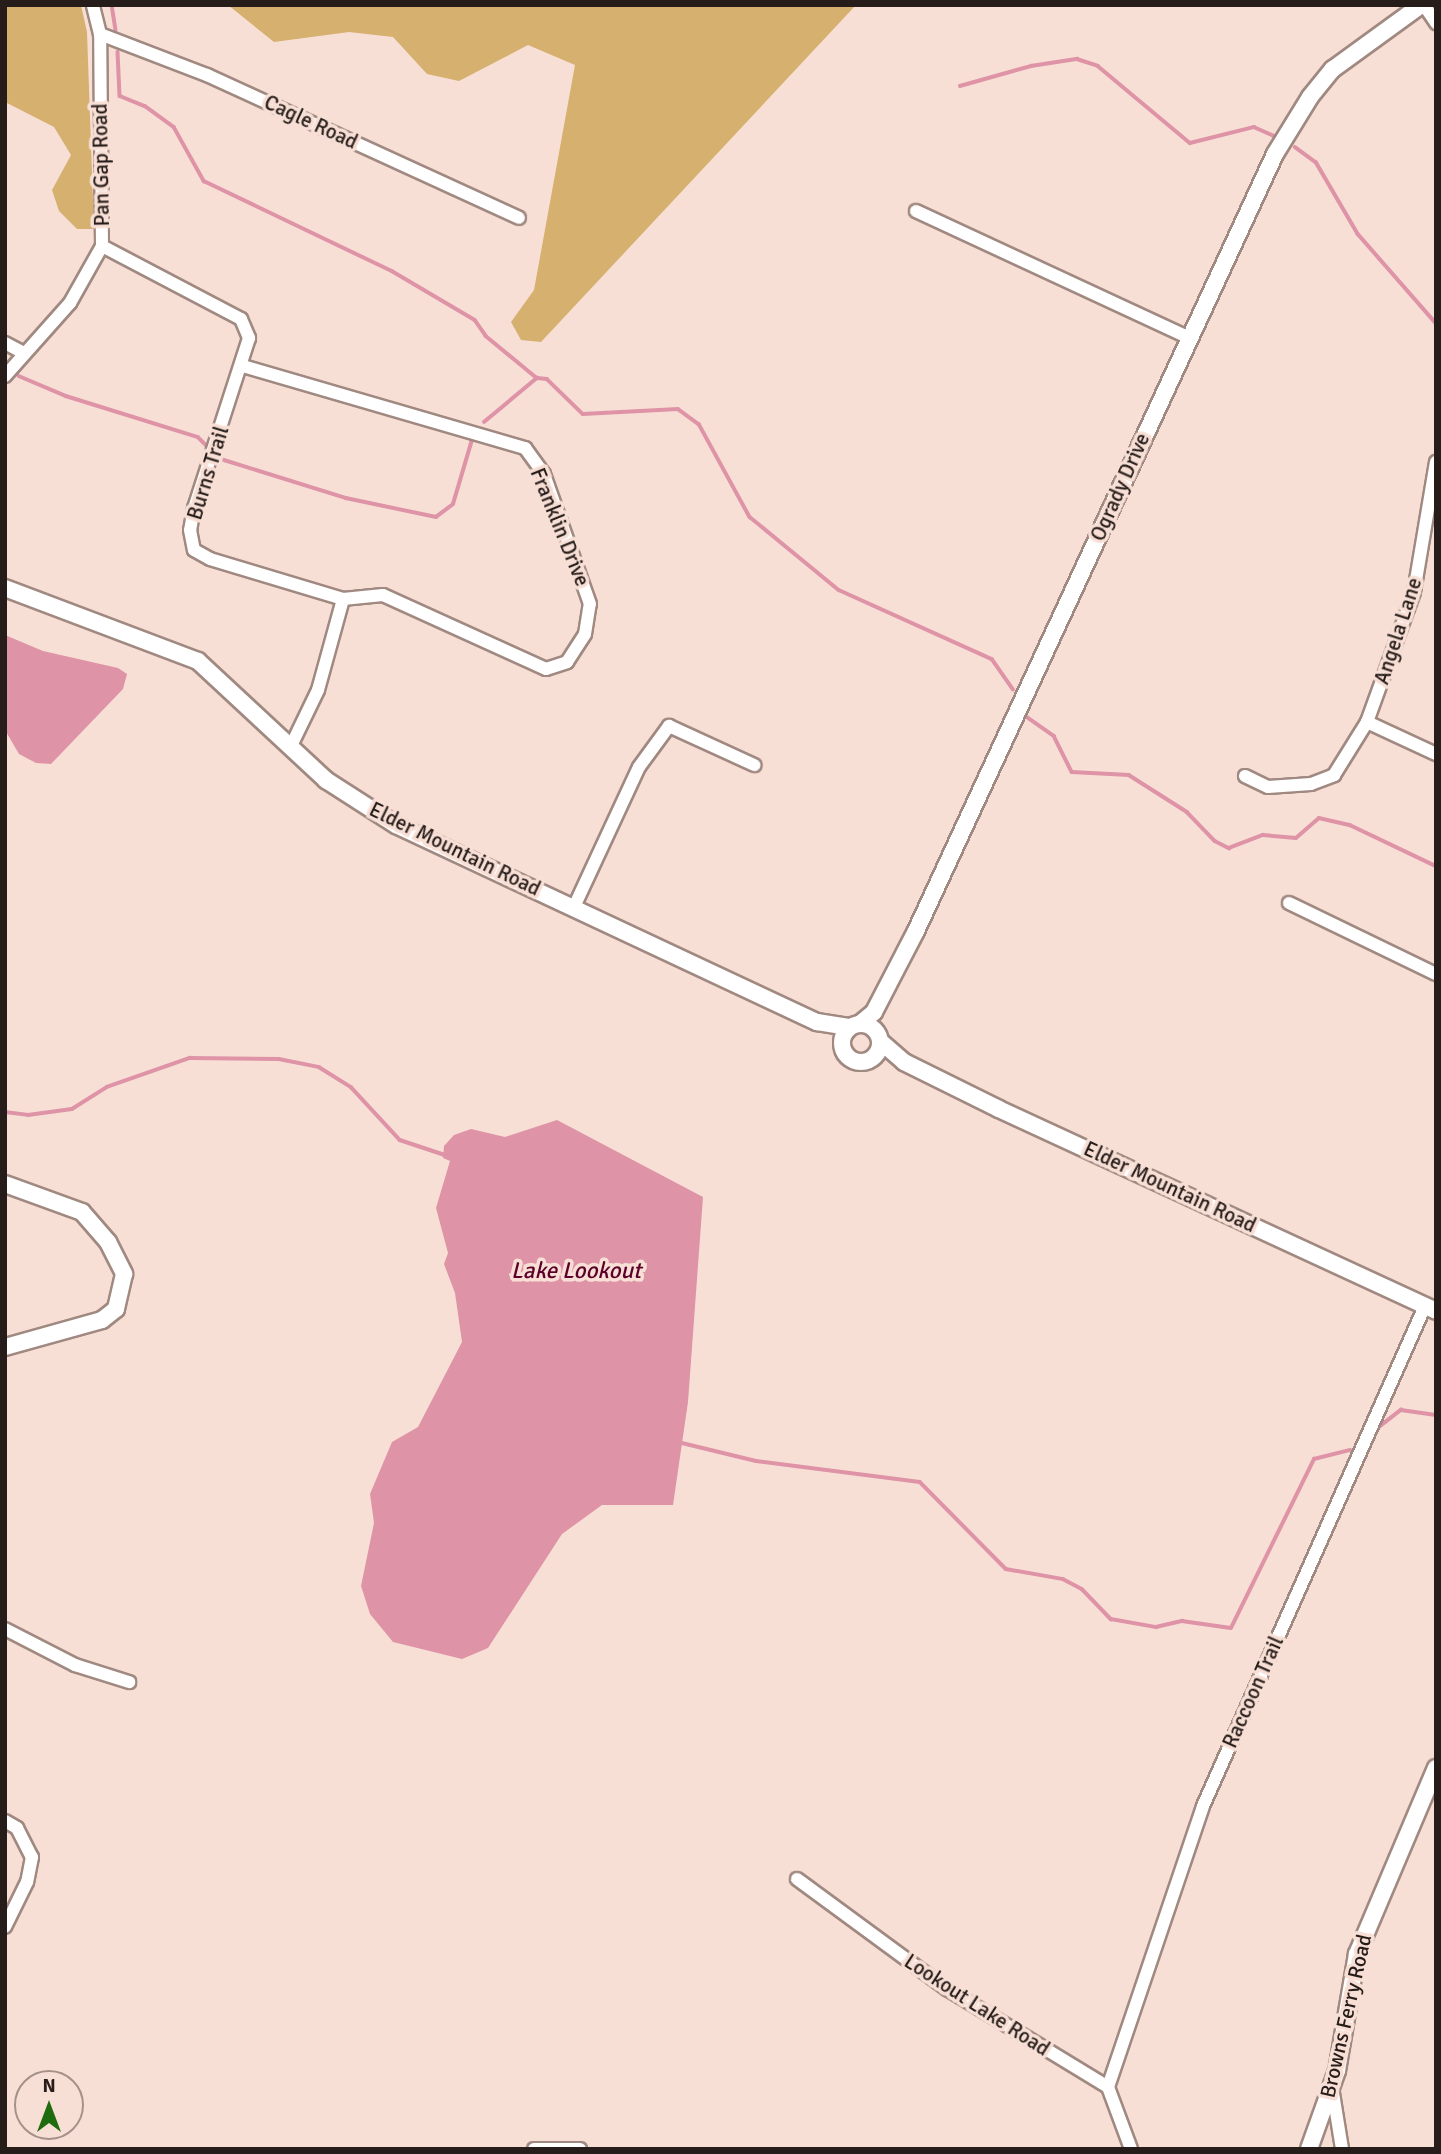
<!DOCTYPE html>
<style>
body{margin:0}
#map{position:relative;width:1441px;height:2154px;overflow:hidden;background:#f8dfd5;font-family:Signika,sans-serif}
div>[style]{position:absolute}
.forest>*{inset:0;background:#d5b06f}
.water>*{inset:0;background:#de93a7}
.stream>*{height:3.5px;margin:-1.75px;padding:0 1.75px;transform-origin:1.75px;border-radius:1.75px;background:#de93a7}
.roads{filter:drop-shadow(2px 0 #a08980) drop-shadow(-2px 0 #a08980) drop-shadow(0 2px #a08980) drop-shadow(0 -2px #a08980)}
.minor>*{height:12px;margin:-6px;padding:0 6px;transform-origin:6px;border-radius:6px;background:#fff}
.tertiary>*{height:16px;margin:-8px;padding:0 8px;transform-origin:8px;border-radius:8px;background:#fff}
.tertiary>.ring{margin:-8px;padding:0;box-sizing:content-box;background:none;border:16px solid #fff;border-radius:50%}
span{translate:-50% -50%;white-space:nowrap;text-align:center;line-height:1.15;-webkit-text-stroke:7px #f8dfd5;paint-order:stroke}
.street-label{font-size:21px;color:#261d1a}
.water-label{font-size:23px;color:#5c002b;font-style:italic}
.frame{position:absolute;inset:0;border:7px solid #261d1a;pointer-events:none}
.north{position:absolute;left:14px;top:2070px;width:70px;height:70px;box-sizing:border-box;background:#f8dfd5;border:2px solid #a4918a;border-radius:50%;rotate:0deg;font-size:19px;font-weight:700;line-height:28px;text-align:center;color:#261d1a}
.north::after{content:'';display:block;margin:auto;width:24px;height:32px;background:#1f6c0e;clip-path:polygon(50% 0,100% 100%,50% 72%,0 100%)}
</style>
<div id="map">
<div class="forest">
<i style="clip-path:polygon(5px 5px,81px 5px,87px 32px,94px 229px,77px 229px,59px 211px,52px 190px,71px 155px,54px 127px,5px 102px)"></i>
<i style="clip-path:polygon(228px 5px,856px 5px,541px 342px,521px 340px,511px 322px,534px 290px,575px 65px,528px 45px,459px 81px,427px 74px,393px 37px,349px 32px,274px 42px)"></i>
</div>
<div class="water">
<i style="clip-path:polygon(5px 635px,43px 651px,118px 668px,127px 674px,123px 689px,51px 764px,36px 763px,19px 754px,5px 730px)"></i>
<i style="clip-path:polygon(557px 1120px,703px 1197px,688px 1402px,673px 1505px,602px 1505px,562px 1534px,488px 1648px,462px 1659px,393px 1642px,370px 1614px,361px 1586px,374px 1523px,370px 1494px,392px 1442px,418px 1427px,462px 1342px,455px 1293px,444px 1264px,448px 1253px,436px 1208px,450px 1161px,443px 1158px,444px 1146px,454px 1135px,471px 1129px,505px 1137px)"></i>
</div>
<div class="stream">
<i style="left:112px;top:5px;width:25px;rotate:81deg"></i>
<i style="left:118px;top:52px;width:44px;rotate:87.4deg"></i>
<i style="left:120px;top:96px;width:27px;rotate:22deg"></i>
<i style="left:145px;top:106px;width:36px;rotate:36deg"></i>
<i style="left:174px;top:127px;width:62px;rotate:60.9deg"></i>
<i style="left:204px;top:181px;width:208px;rotate:25.6deg"></i>
<i style="left:392px;top:271px;width:96px;rotate:30.6deg"></i>
<i style="left:475px;top:320px;width:19px;rotate:55deg"></i>
<i style="left:486px;top:336px;width:66px;rotate:39.5deg"></i>
<i style="left:537px;top:378px;width:10px;rotate:6deg"></i>
<i style="left:547px;top:379px;width:50px;rotate:44.2deg"></i>
<i style="left:583px;top:414px;width:95px;rotate:-3deg"></i>
<i style="left:678px;top:409px;width:26px;rotate:36deg"></i>
<i style="left:699px;top:424px;width:106px;rotate:61.3deg"></i>
<i style="left:750px;top:517px;width:115px;rotate:39.4deg"></i>
<i style="left:839px;top:590px;width:168px;rotate:24.3deg"></i>
<i style="left:992px;top:659px;width:37px;rotate:55deg"></i>
<i style="left:960px;top:86px;width:74px;rotate:-15.7deg"></i>
<i style="left:1031px;top:66px;width:47px;rotate:-8.7deg"></i>
<i style="left:1077px;top:59px;width:22px;rotate:18deg"></i>
<i style="left:1098px;top:66px;width:120px;rotate:39.9deg"></i>
<i style="left:1190px;top:143px;width:66px;rotate:-14deg"></i>
<i style="left:1254px;top:127px;width:22px;rotate:24deg"></i>
<i style="left:1295px;top:147px;width:26px;rotate:36deg"></i>
<i style="left:1316px;top:162px;width:83px;rotate:59.7deg"></i>
<i style="left:1358px;top:234px;width:118px;rotate:48.8deg"></i>
<i style="left:19px;top:376px;width:51px;rotate:23.1deg"></i>
<i style="left:66px;top:396px;width:138px;rotate:17.3deg"></i>
<i style="left:198px;top:437px;width:14px;rotate:45deg"></i>
<i style="left:484px;top:422px;width:69px;rotate:-39.7deg"></i>
<i style="left:221px;top:459px;width:131px;rotate:17.3deg"></i>
<i style="left:346px;top:498px;width:92px;rotate:11.9deg"></i>
<i style="left:436px;top:517px;width:21px;rotate:-37deg"></i>
<i style="left:453px;top:504px;width:67px;rotate:-73.5deg"></i>
<i style="left:1024px;top:715px;width:37px;rotate:35deg"></i>
<i style="left:1054px;top:736px;width:40px;rotate:63.4deg"></i>
<i style="left:1072px;top:772px;width:57px;rotate:3deg"></i>
<i style="left:1129px;top:775px;width:69px;rotate:32.5deg"></i>
<i style="left:1187px;top:812px;width:40px;rotate:46deg"></i>
<i style="left:1215px;top:841px;width:16px;rotate:27deg"></i>
<i style="left:1229px;top:848px;width:36px;rotate:-21deg"></i>
<i style="left:1263px;top:835px;width:33px;rotate:5deg"></i>
<i style="left:1296px;top:838px;width:30px;rotate:-41deg"></i>
<i style="left:1319px;top:818px;width:32px;rotate:13deg"></i>
<i style="left:1350px;top:825px;width:95px;rotate:25.5deg"></i>
<i style="left:5px;top:1112px;width:23px;rotate:7deg"></i>
<i style="left:28px;top:1115px;width:44px;rotate:-7.8deg"></i>
<i style="left:72px;top:1109px;width:41px;rotate:-32.2deg"></i>
<i style="left:107px;top:1087px;width:88px;rotate:-19.3deg"></i>
<i style="left:190px;top:1058px;width:89px;rotate:0.6deg"></i>
<i style="left:279px;top:1059px;width:41px;rotate:11.3deg"></i>
<i style="left:319px;top:1067px;width:38px;rotate:32deg"></i>
<i style="left:351px;top:1087px;width:72px;rotate:47.2deg"></i>
<i style="left:400px;top:1140px;width:47px;rotate:18.4deg"></i>
<i style="left:1379px;top:1427px;width:28px;rotate:-38deg"></i>
<i style="left:1401px;top:1410px;width:35px;rotate:8deg"></i>
<i style="left:678px;top:1442px;width:80px;rotate:13.7deg"></i>
<i style="left:756px;top:1461px;width:165px;rotate:7.3deg"></i>
<i style="left:920px;top:1482px;width:122px;rotate:45.3deg"></i>
<i style="left:1006px;top:1569px;width:58px;rotate:10deg"></i>
<i style="left:1063px;top:1579px;width:21px;rotate:28deg"></i>
<i style="left:1082px;top:1589px;width:42px;rotate:46deg"></i>
<i style="left:1111px;top:1619px;width:46px;rotate:10.1deg"></i>
<i style="left:1156px;top:1627px;width:27px;rotate:-13deg"></i>
<i style="left:1182px;top:1621px;width:49px;rotate:8.1deg"></i>
<i style="left:1231px;top:1628px;width:188px;rotate:-63.8deg"></i>
<i style="left:1314px;top:1459px;width:37px;rotate:-14deg"></i>
</div>
<div class="roads">
<div class="minor">
<i style="left:1424px;top:5px;width:22px;rotate:56deg"></i>
<i style="left:100px;top:34px;width:115px;rotate:21deg"></i>
<i style="left:207px;top:75px;width:343px;rotate:24.6deg"></i>
<i style="left:916px;top:211px;width:301px;rotate:24.9deg"></i>
<i style="left:102px;top:246px;width:157px;rotate:27.7deg"></i>
<i style="left:241px;top:319px;width:21px;rotate:67deg"></i>
<i style="left:249px;top:338px;width:179px;rotate:107.9deg"></i>
<i style="left:194px;top:508px;width:22px;rotate:100deg"></i>
<i style="left:190px;top:530px;width:20px;rotate:79deg"></i>
<i style="left:194px;top:550px;width:18px;rotate:29deg"></i>
<i style="left:210px;top:559px;width:139px;rotate:16.7deg"></i>
<i style="left:343px;top:599px;width:40px;rotate:-5.7deg"></i>
<i style="left:383px;top:595px;width:179px;rotate:24.4deg"></i>
<i style="left:546px;top:669px;width:22px;rotate:-18deg"></i>
<i style="left:567px;top:662px;width:33px;rotate:-57deg"></i>
<i style="left:585px;top:634px;width:30px;rotate:-81deg"></i>
<i style="left:590px;top:604px;width:138px;rotate:-109.5deg"></i>
<i style="left:544px;top:474px;width:32px;rotate:-126deg"></i>
<i style="left:525px;top:448px;width:295px;rotate:-163.8deg"></i>
<i style="left:5px;top:343px;width:21px;rotate:28deg"></i>
<i style="left:5px;top:376px;width:98px;rotate:-48.3deg"></i>
<i style="left:70px;top:303px;width:65px;rotate:-60.7deg"></i>
<i style="left:102px;top:246px;width:212px;rotate:-90.5deg"></i>
<i style="left:100px;top:34px;width:30px;rotate:-104deg"></i>
<i style="left:1367px;top:722px;width:76px;rotate:24.9deg"></i>
<i style="left:290px;top:748px;width:64px;rotate:-64.2deg"></i>
<i style="left:318px;top:690px;width:94px;rotate:-74.6deg"></i>
<i style="left:1245px;top:776px;width:25px;rotate:26deg"></i>
<i style="left:1268px;top:787px;width:43px;rotate:-4deg"></i>
<i style="left:1311px;top:784px;width:25px;rotate:-21deg"></i>
<i style="left:1334px;top:775px;width:62px;rotate:-58.1deg"></i>
<i style="left:1367px;top:722px;width:138px;rotate:-70.1deg"></i>
<i style="left:1414px;top:592px;width:132px;rotate:-80.4deg"></i>
<i style="left:1289px;top:903px;width:163px;rotate:25.8deg"></i>
<i style="left:574px;top:907px;width:154px;rotate:-65.1deg"></i>
<i style="left:639px;top:767px;width:51px;rotate:-53.8deg"></i>
<i style="left:669px;top:726px;width:94px;rotate:24.6deg"></i>
<i style="left:5px;top:1629px;width:79px;rotate:27.2deg"></i>
<i style="left:75px;top:1665px;width:57px;rotate:17.5deg"></i>
<i style="left:5px;top:1821px;width:14px;rotate:30deg"></i>
<i style="left:17px;top:1828px;width:33px;rotate:63deg"></i>
<i style="left:32px;top:1857px;width:25px;rotate:101deg"></i>
<i style="left:27px;top:1882px;width:50px;rotate:116.1deg"></i>
<i style="left:797px;top:1879px;width:186px;rotate:36.3deg"></i>
<i style="left:947px;top:1989px;width:188px;rotate:31.3deg"></i>
<i style="left:1108px;top:2087px;width:66px;rotate:69.6deg"></i>
<i style="left:1108px;top:2087px;width:297px;rotate:-71.3deg"></i>
<i style="left:1203px;top:1806px;width:547px;rotate:-66.06deg"></i>
<i style="left:1332px;top:2087px;width:63px;rotate:80.8deg"></i>
<i style="left:534px;top:2149px;width:46px"></i>
</div>
<div class="tertiary">
<i style="left:5px;top:588px;width:206px;rotate:20.7deg"></i>
<i style="left:198px;top:661px;width:175px;rotate:42.9deg"></i>
<i style="left:326px;top:780px;width:83px;rotate:32.7deg"></i>
<i style="left:396px;top:825px;width:465px;rotate:25.1deg"></i>
<i style="left:817px;top:1022px;width:32px;rotate:9deg"></i>
<i style="left:861px;top:1023px;width:17px;rotate:-40deg"></i>
<i style="left:874px;top:1012px;width:91px;rotate:-62.6deg"></i>
<i style="left:916px;top:931px;width:856px;rotate:-65.2deg"></i>
<i style="left:1275px;top:154px;width:67px;rotate:-58.4deg"></i>
<i style="left:1310px;top:97px;width:36px;rotate:-51deg"></i>
<i style="left:1333px;top:69px;width:109px;rotate:-36deg"></i>
<i class="ring" style="left:842px;top:1024px;width:22px;height:22px"></i>
<i style="left:880px;top:1041px;width:32px;rotate:41deg"></i>
<i style="left:904px;top:1062px;width:106px;rotate:26.3deg"></i>
<i style="left:999px;top:1109px;width:481px;rotate:24.8deg"></i>
<i style="left:5px;top:1184px;width:82px;rotate:20deg"></i>
<i style="left:82px;top:1212px;width:40px;rotate:49deg"></i>
<i style="left:108px;top:1242px;width:36px;rotate:63deg"></i>
<i style="left:124px;top:1274px;width:36px;rotate:103deg"></i>
<i style="left:116px;top:1309px;width:18px;rotate:142deg"></i>
<i style="left:102px;top:1320px;width:101px;rotate:164.4deg"></i>
<i style="left:1309px;top:2149px;width:83px;rotate:-70.3deg"></i>
<i style="left:1337px;top:2071px;width:119px;rotate:-80.3deg"></i>
<i style="left:1357px;top:1954px;width:202px;rotate:-67deg"></i>
</div>
</div>
<div class="street-label">
<span style="left:311px;top:122px;rotate:25deg">Cagle Road</span>
<span style="left:101px;top:165px;rotate:-91deg">Pan Gap Road</span>
<span style="left:208px;top:473px;rotate:-73deg">Burns Trail</span>
<span style="left:1120px;top:487px;rotate:-66deg">Ogrady Drive</span>
<span style="left:560px;top:527px;rotate:68deg">Franklin Drive</span>
<span style="left:1398px;top:631px;rotate:-72deg">Angela Lane</span>
<span style="left:455px;top:849px;rotate:26deg">Elder Mountain Road</span>
<span style="left:1170px;top:1187px;rotate:25deg">Elder Mountain Road</span>
<span style="left:1253px;top:1692px;rotate:-66deg">Raccoon Trail</span>
<span style="left:977px;top:2005px;rotate:33deg">Lookout Lake Road</span>
<span style="left:1346px;top:2016px;rotate:-77deg">Browns Ferry Road</span>
</div>
<div class="water-label">
<span style="left:576px;top:1271px">Lake Lookout</span>
</div>
<div class="frame"></div>
<div class="north">N</div>
</div>
